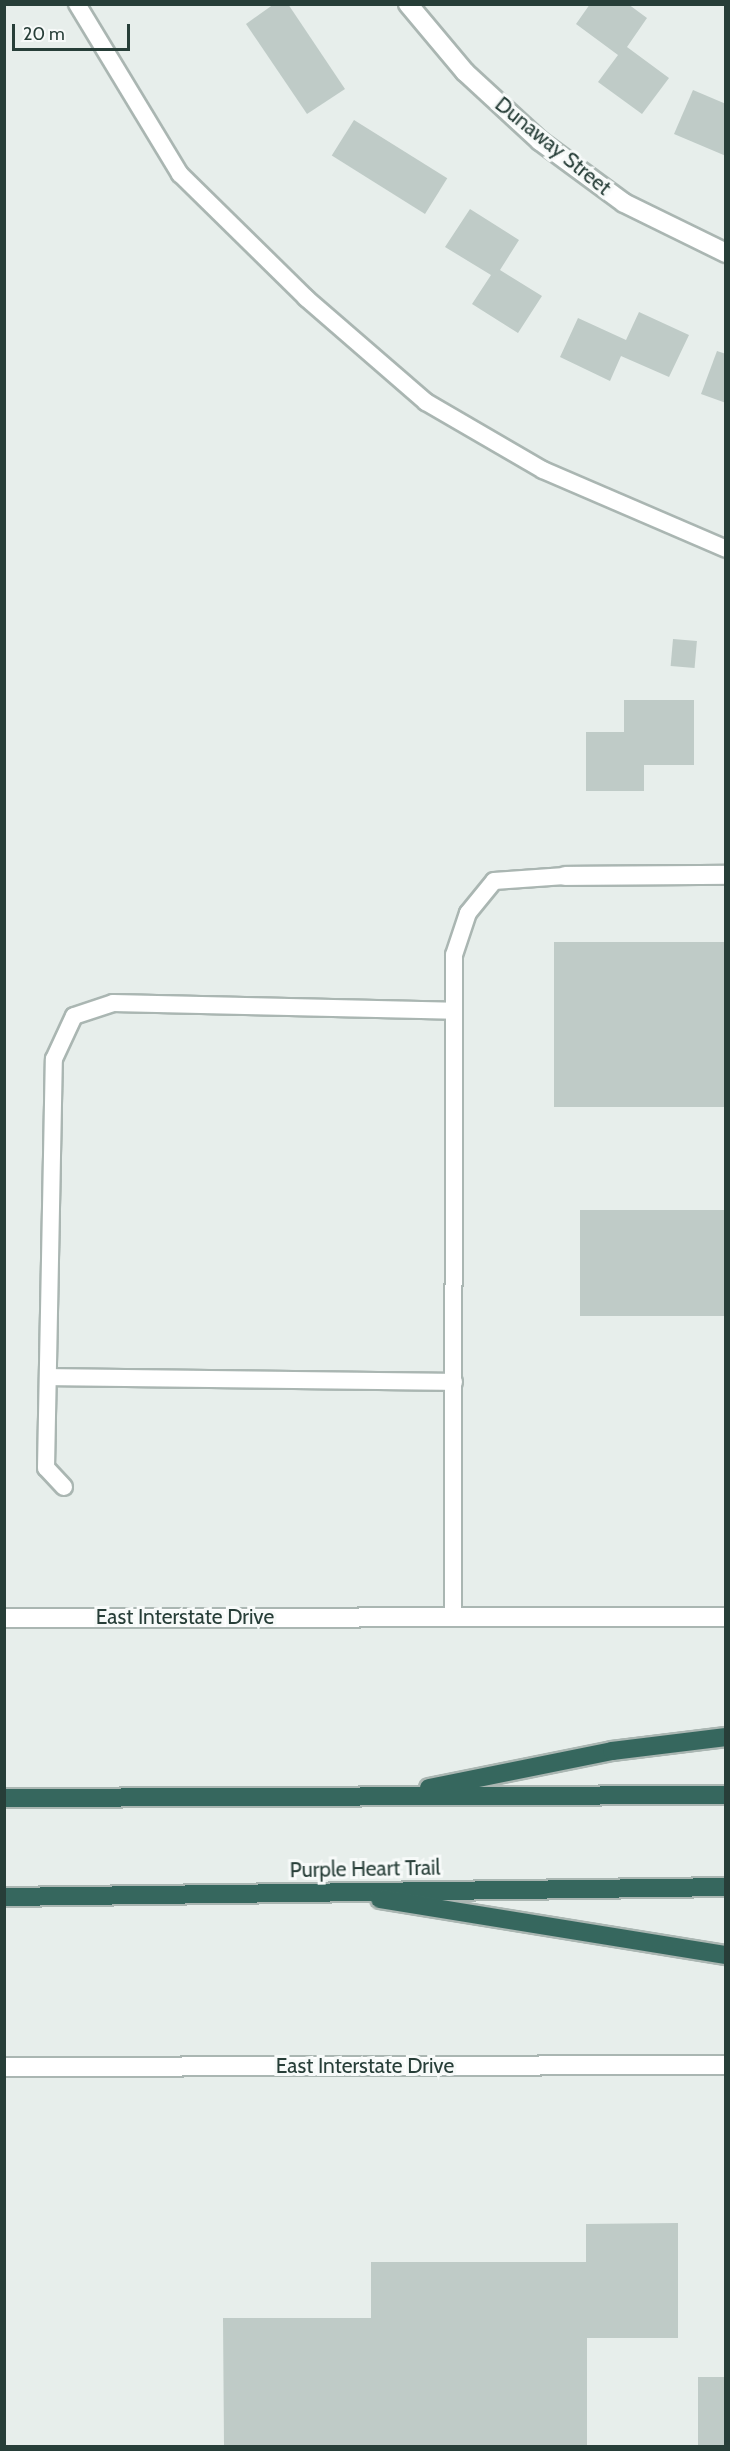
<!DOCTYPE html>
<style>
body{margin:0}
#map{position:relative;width:730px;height:2451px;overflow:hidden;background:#e7eeeb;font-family:Cabin,sans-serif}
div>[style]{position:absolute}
.building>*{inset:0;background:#bfcbc7;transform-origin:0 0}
.roads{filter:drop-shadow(2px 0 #aab6b2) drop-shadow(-2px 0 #aab6b2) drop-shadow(0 2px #aab6b2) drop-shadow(0 -2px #aab6b2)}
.lane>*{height:16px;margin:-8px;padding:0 8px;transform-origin:8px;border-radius:8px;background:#fff}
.street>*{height:18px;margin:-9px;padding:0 9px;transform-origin:9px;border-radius:9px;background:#fff}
.secondary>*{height:18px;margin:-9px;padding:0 9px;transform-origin:9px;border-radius:9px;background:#fff}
.highway>*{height:18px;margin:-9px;padding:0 9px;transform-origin:9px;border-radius:9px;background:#36675e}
span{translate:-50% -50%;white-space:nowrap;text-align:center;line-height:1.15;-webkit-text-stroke:6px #f7faf9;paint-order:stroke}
.street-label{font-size:21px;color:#273e38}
.frame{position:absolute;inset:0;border:6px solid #273e38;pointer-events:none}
.scale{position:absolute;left:12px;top:24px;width:118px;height:27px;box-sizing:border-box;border:3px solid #273e38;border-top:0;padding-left:8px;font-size:18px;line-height:21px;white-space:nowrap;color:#273e38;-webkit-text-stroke:4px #f7faf9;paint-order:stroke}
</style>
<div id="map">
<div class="building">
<i style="clip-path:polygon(274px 4px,288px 4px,345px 89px,307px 114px,246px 24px)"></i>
<i style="clip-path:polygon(590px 4px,628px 4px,647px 18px,627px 47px,669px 78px,642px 114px,598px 82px,618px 55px,576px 24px)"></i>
<i style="clip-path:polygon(693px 90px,726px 104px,726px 156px,674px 134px)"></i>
<i style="left:354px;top:120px;width:110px;height:42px;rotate:32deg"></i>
<i style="clip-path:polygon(470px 209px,519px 240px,500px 270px,542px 296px,518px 333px,472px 304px,491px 275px,445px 247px)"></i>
<i style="clip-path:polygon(639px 312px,689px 335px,669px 377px,621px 356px,610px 381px,560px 357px,578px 318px,626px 340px)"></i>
<i style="clip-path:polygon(717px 351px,726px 354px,726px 403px,701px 394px)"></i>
<i style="left:673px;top:639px;width:24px;height:27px;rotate:5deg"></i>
<i style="clip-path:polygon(624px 700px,694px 700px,694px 765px,644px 765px,644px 791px,586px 791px,586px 732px,624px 732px)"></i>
<i style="left:726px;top:942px;width:165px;height:172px;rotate:90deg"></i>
<i style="left:580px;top:1210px;width:146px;height:106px"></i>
<i style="clip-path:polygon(678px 2223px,678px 2338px,587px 2338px,587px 2446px,224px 2446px,223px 2318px,371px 2318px,371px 2262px,586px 2262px,586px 2224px)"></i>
<i style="left:698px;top:2377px;width:28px;height:69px"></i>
</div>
<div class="roads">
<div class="lane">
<i style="left:77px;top:4px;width:199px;rotate:58.8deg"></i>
<i style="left:180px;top:174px;width:177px;rotate:44.5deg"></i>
<i style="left:306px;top:298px;width:159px;rotate:40.9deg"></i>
<i style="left:426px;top:402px;width:135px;rotate:30.2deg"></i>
<i style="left:543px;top:470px;width:199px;rotate:23.3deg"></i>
<i style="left:49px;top:1377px;width:405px;rotate:0.7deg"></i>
<i style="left:64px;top:1487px;width:26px;rotate:-133deg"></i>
<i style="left:46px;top:1468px;width:409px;rotate:-88.9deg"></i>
<i style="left:54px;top:1059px;width:47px;rotate:-65.1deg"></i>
<i style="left:74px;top:1016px;width:41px;rotate:-18.4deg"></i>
<i style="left:113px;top:1003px;width:341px;rotate:1.3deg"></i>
<i style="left:453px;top:1617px;width:662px;rotate:-89.91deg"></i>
<i style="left:454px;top:955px;width:44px;rotate:-71.6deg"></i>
<i style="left:468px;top:913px;width:41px;rotate:-50.9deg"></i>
<i style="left:494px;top:881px;width:71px;rotate:-4deg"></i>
</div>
<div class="street">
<i style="left:408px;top:4px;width:89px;rotate:50deg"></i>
<i style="left:465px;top:72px;width:102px;rotate:42.6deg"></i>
<i style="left:540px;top:141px;width:104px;rotate:36.4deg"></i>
<i style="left:624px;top:203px;width:114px;rotate:26.1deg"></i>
<i style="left:565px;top:876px;width:161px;rotate:-0.4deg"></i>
</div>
<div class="secondary">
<i style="left:4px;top:1618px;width:722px;rotate:-0.08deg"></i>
<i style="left:4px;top:2067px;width:722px;rotate:-0.16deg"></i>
</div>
<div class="highway">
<i style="left:429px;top:1788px;width:187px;rotate:-11.4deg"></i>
<i style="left:612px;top:1751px;width:115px;rotate:-7deg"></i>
<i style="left:4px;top:1798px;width:722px;rotate:-0.24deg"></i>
<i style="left:4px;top:1897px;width:722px;rotate:-0.79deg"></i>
<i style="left:380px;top:1899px;width:351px;rotate:9.2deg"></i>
</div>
</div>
<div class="street-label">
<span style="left:553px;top:146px;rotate:39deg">Dunaway Street</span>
<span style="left:185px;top:1617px">East Interstate Drive</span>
<span style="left:365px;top:1869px;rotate:-1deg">Purple Heart Trail</span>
<span style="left:365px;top:2066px">East Interstate Drive</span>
</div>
<div class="frame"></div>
<div class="scale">20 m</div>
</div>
